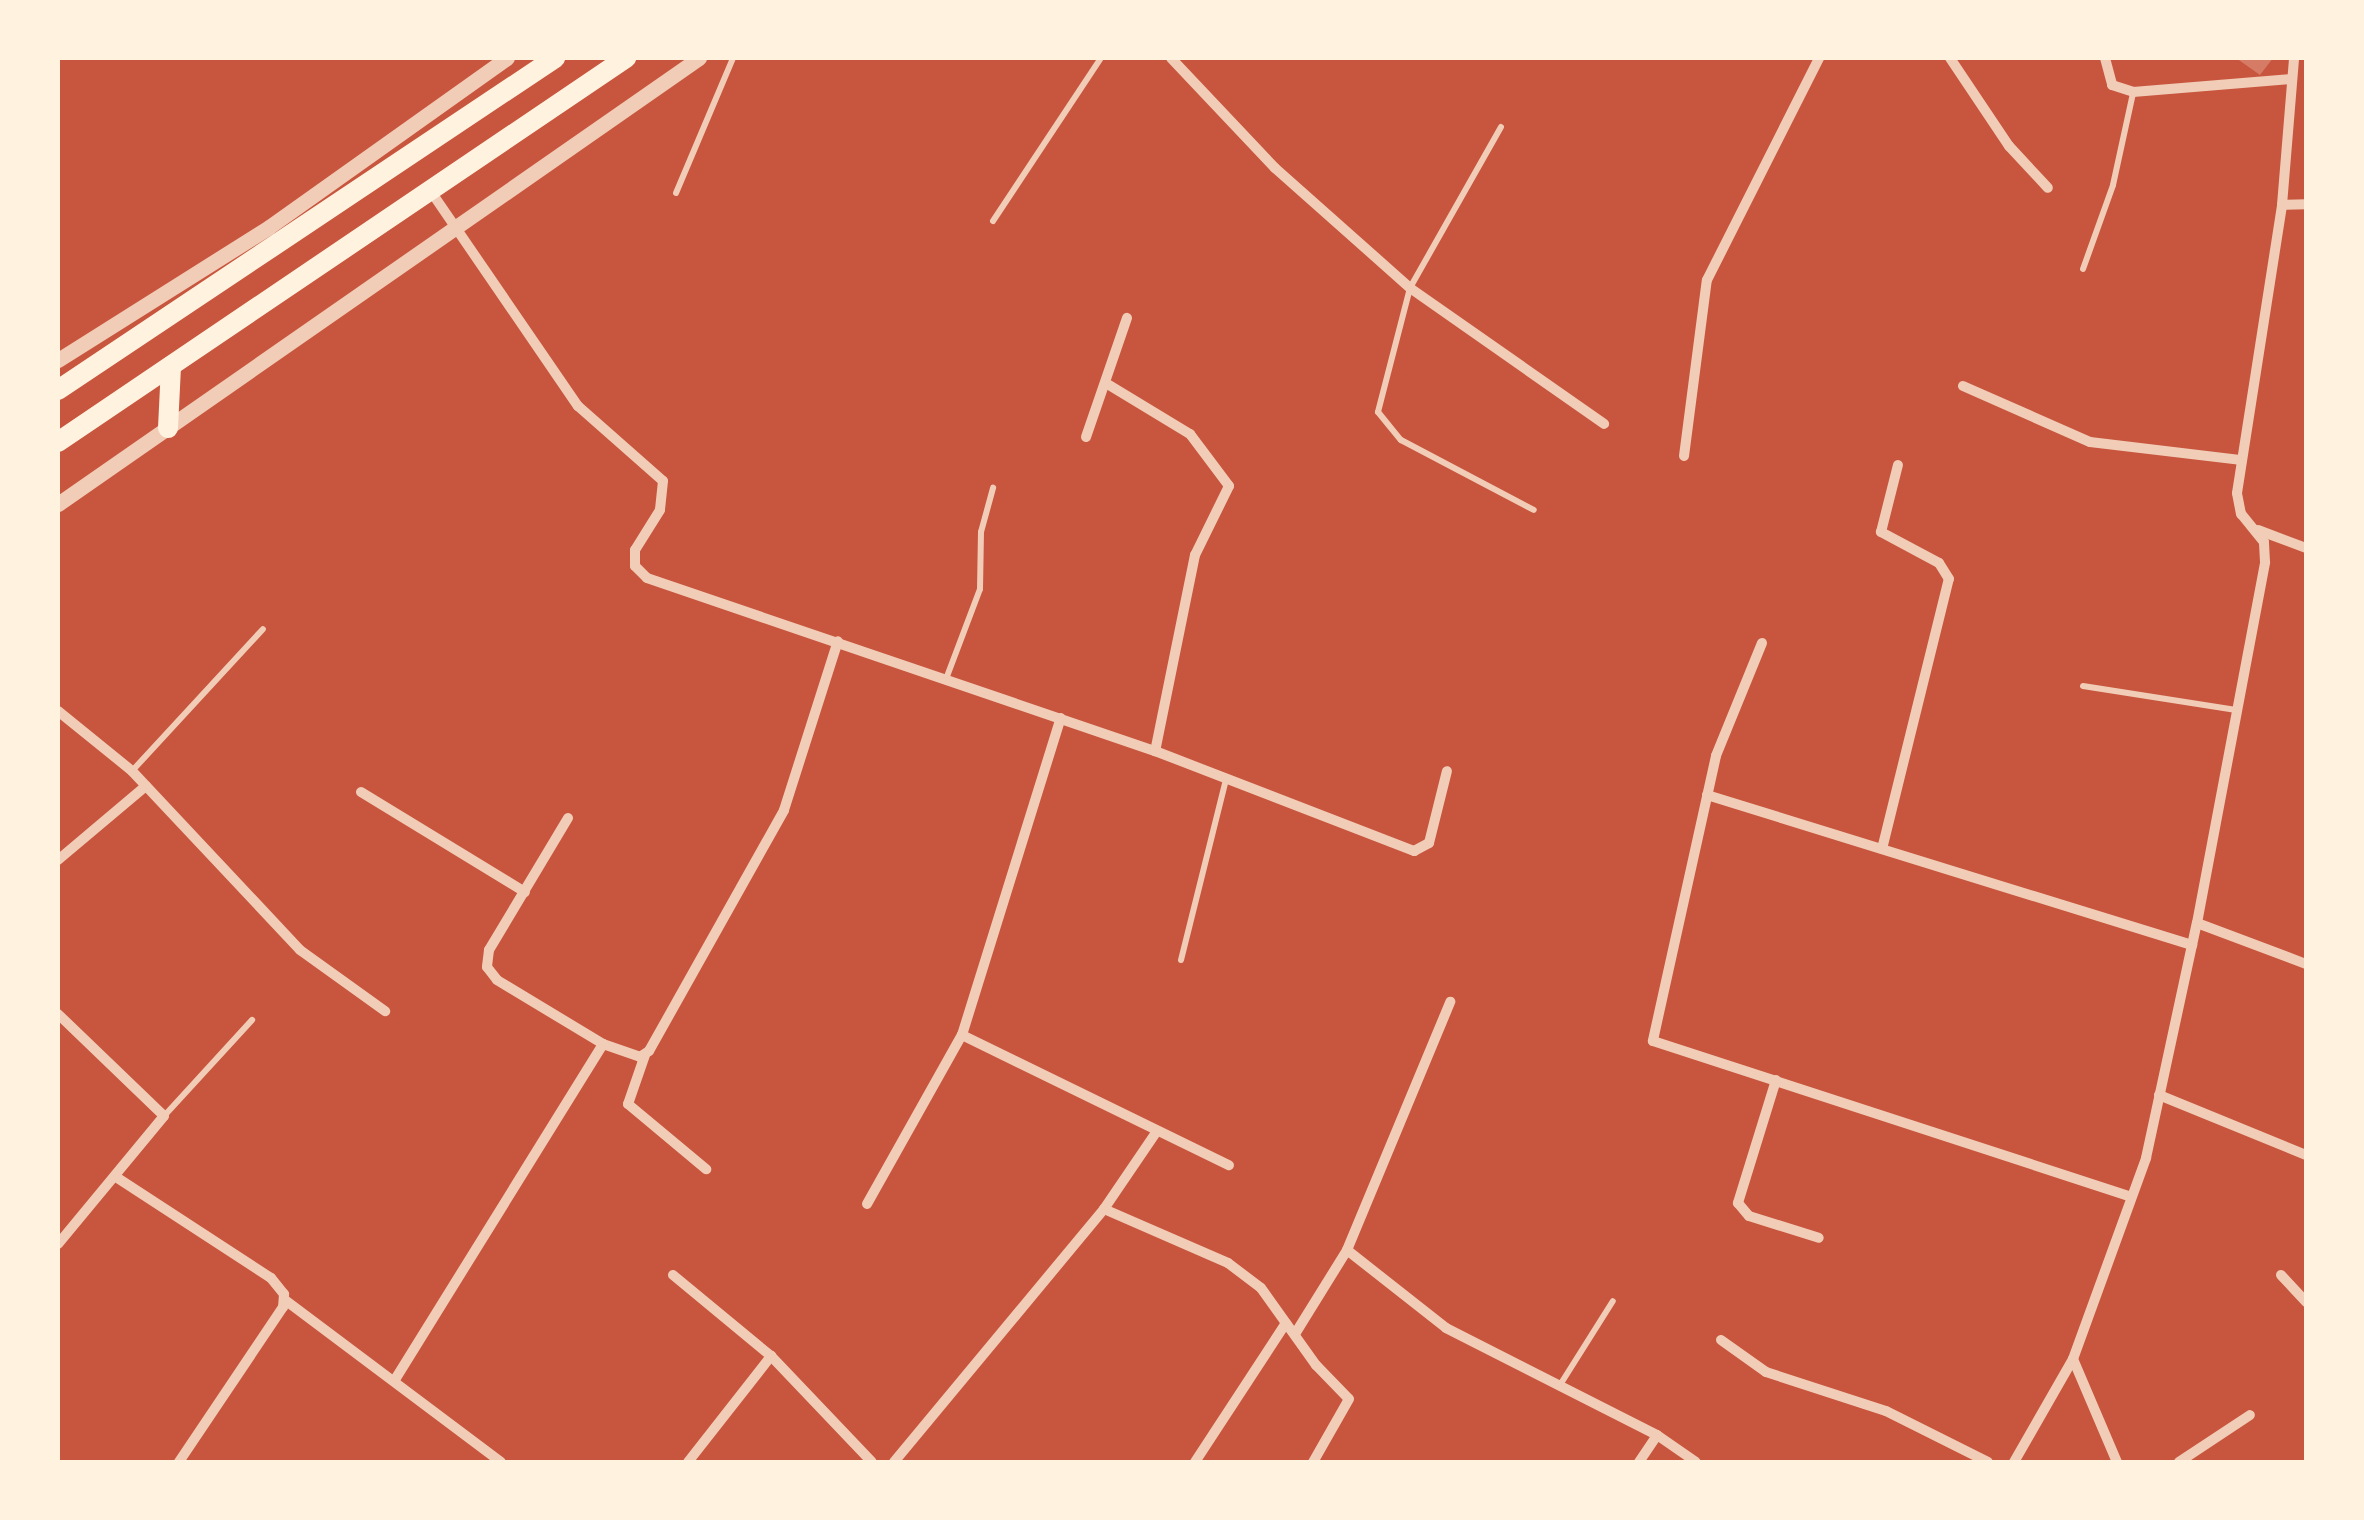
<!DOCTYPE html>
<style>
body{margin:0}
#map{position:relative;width:2364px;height:1520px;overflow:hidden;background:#c8553d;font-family:Commissioner,sans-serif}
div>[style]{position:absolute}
.building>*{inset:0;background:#d67c66}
.service>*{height:6px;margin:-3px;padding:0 3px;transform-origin:3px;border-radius:3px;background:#f1ccb7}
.minor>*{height:10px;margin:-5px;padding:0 5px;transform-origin:5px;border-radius:5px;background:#f1ccb7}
.tertiary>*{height:15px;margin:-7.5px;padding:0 7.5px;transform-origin:7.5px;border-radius:7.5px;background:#f1ccb7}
.trunk>*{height:20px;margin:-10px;padding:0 10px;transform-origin:10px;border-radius:10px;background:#fff3e0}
span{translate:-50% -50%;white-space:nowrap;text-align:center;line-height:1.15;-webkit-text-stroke:10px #fff3e0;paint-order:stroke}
.frame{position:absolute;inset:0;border:60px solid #fff3e0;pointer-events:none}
</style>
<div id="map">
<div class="building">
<i style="clip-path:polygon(2236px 58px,2273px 58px,2260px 75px)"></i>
</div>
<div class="service">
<i style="left:1501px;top:127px;width:185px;rotate:119.5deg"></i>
<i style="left:1410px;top:288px;width:128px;rotate:104.5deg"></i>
<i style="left:1378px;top:412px;width:36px;rotate:51deg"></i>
<i style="left:1401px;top:440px;width:150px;rotate:27.8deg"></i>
<i style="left:676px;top:193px;width:147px;rotate:-67.1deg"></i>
<i style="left:993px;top:221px;width:196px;rotate:-56.5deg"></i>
<i style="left:2083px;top:269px;width:89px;rotate:-70.3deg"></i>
<i style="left:2113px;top:185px;width:94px;rotate:-77.7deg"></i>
<i style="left:946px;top:679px;width:96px;rotate:-69.3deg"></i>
<i style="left:980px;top:589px;width:57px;rotate:-89deg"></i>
<i style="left:981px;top:532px;width:46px;rotate:-74.7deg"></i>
<i style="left:2083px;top:686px;width:155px;rotate:8.9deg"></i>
<i style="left:132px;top:771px;width:193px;rotate:-47.3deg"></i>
<i style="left:1181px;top:960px;width:187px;rotate:-76deg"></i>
<i style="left:165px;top:1115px;width:129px;rotate:-47.5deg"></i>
<i style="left:1560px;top:1385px;width:99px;rotate:-57.8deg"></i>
</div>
<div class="minor">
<i style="left:1171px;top:58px;width:151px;rotate:46.6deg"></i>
<i style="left:1275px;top:168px;width:181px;rotate:41.6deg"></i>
<i style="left:1410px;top:288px;width:237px;rotate:35deg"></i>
<i style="left:1950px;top:58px;width:106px;rotate:56.2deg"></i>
<i style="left:2009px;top:146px;width:57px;rotate:47.1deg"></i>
<i style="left:2105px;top:58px;width:28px;rotate:75deg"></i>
<i style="left:2112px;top:85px;width:22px;rotate:18deg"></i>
<i style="left:2133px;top:92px;width:159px;rotate:-4.7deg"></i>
<i style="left:432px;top:193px;width:258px;rotate:55.6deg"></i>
<i style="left:578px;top:406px;width:113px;rotate:41.4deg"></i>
<i style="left:663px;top:481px;width:29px;rotate:96deg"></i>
<i style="left:660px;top:510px;width:47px;rotate:122deg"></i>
<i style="left:635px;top:550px;width:16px;rotate:90deg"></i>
<i style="left:635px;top:566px;width:17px;rotate:45deg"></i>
<i style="left:647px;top:578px;width:537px;rotate:18.81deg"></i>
<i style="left:1155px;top:751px;width:278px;rotate:21.1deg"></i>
<i style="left:1414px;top:851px;width:17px;rotate:-28deg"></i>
<i style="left:1429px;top:843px;width:74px;rotate:-76deg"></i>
<i style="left:2282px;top:205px;width:24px;rotate:-2deg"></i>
<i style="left:1109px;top:385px;width:95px;rotate:31.2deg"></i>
<i style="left:1190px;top:434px;width:65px;rotate:53.1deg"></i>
<i style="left:1229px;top:486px;width:77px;rotate:116.2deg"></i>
<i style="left:1195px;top:555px;width:200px;rotate:101.5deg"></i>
<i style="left:1963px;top:386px;width:139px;rotate:23.8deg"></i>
<i style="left:2090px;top:442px;width:153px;rotate:6.8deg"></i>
<i style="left:1086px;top:437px;width:126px;rotate:-71deg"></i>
<i style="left:1684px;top:456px;width:177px;rotate:-82.6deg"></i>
<i style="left:1707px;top:280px;width:249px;rotate:-63.2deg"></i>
<i style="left:2258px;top:530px;width:51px;rotate:20.6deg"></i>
<i style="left:1762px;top:643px;width:122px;rotate:112.2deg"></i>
<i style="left:1716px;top:756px;width:292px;rotate:102.5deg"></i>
<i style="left:1653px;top:1041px;width:501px;rotate:18.04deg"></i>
<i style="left:58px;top:711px;width:95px;rotate:39deg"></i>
<i style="left:132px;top:771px;width:245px;rotate:46.8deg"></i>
<i style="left:300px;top:950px;width:105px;rotate:35.7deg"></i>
<i style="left:361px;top:792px;width:192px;rotate:31.4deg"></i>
<i style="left:1707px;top:795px;width:508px;rotate:17.19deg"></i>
<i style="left:568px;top:818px;width:154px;rotate:120.9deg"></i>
<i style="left:489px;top:950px;width:17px;rotate:97deg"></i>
<i style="left:487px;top:967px;width:16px;rotate:52deg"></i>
<i style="left:497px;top:980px;width:124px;rotate:31.1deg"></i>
<i style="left:603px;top:1044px;width:39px;rotate:19deg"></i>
<i style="left:640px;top:1057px;width:11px;rotate:-34deg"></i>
<i style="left:649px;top:1051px;width:276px;rotate:-60.7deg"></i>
<i style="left:784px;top:810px;width:177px;rotate:-72.3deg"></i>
<i style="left:1882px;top:849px;width:278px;rotate:-76.1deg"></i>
<i style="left:1949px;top:579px;width:19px;rotate:-122deg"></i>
<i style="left:1939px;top:563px;width:66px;rotate:-151.9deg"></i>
<i style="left:1881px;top:532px;width:69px;rotate:-75.8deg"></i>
<i style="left:58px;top:860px;width:115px;rotate:-40.1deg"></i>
<i style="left:2197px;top:923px;width:116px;rotate:20.6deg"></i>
<i style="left:58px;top:1014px;width:147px;rotate:43.9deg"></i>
<i style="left:164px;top:1116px;width:166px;rotate:129.6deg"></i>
<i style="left:962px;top:1035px;width:297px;rotate:26deg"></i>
<i style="left:645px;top:1055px;width:52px;rotate:109.1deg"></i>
<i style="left:628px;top:1104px;width:102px;rotate:39.8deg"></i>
<i style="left:1776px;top:1080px;width:129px;rotate:107.2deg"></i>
<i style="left:1738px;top:1203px;width:17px;rotate:50deg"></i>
<i style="left:1749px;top:1216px;width:73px;rotate:17.4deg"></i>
<i style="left:2159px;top:1095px;width:159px;rotate:22.2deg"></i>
<i style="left:116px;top:1177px;width:185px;rotate:33.1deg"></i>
<i style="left:271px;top:1278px;width:21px;rotate:51deg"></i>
<i style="left:284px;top:1294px;width:13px;rotate:94deg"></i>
<i style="left:283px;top:1307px;width:187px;rotate:123.9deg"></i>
<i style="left:867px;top:1204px;width:194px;rotate:-60.7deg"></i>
<i style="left:962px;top:1035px;width:332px;rotate:-72.7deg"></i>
<i style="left:1104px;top:1209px;width:135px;rotate:23.5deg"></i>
<i style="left:1228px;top:1263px;width:41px;rotate:37.1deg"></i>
<i style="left:1261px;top:1288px;width:95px;rotate:54.5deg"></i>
<i style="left:1316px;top:1365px;width:47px;rotate:45.9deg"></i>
<i style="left:1349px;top:1399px;width:73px;rotate:119.7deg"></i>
<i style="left:1347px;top:1250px;width:126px;rotate:38.2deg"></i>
<i style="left:1446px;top:1328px;width:237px;rotate:26.9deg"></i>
<i style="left:1657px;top:1435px;width:47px;rotate:34.7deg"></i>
<i style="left:673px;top:1275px;width:127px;rotate:39.6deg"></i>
<i style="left:771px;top:1356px;width:146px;rotate:46.4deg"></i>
<i style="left:2281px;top:1275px;width:37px;rotate:47deg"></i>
<i style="left:285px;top:1300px;width:270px;rotate:36.9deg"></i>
<i style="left:1295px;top:1334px;width:99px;rotate:-58.2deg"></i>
<i style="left:1347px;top:1250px;width:269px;rotate:-67.4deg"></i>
<i style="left:1721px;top:1340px;width:55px;rotate:35.4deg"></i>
<i style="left:1766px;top:1372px;width:126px;rotate:18deg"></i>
<i style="left:1886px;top:1411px;width:114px;rotate:26.6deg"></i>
<i style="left:2073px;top:1359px;width:112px;rotate:66.9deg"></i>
<i style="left:396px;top:1378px;width:393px;rotate:-58.2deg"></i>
<i style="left:688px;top:1462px;width:135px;rotate:-51.9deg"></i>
<i style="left:894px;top:1462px;width:329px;rotate:-50.3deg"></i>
<i style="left:1104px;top:1209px;width:91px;rotate:-55.8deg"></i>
<i style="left:1195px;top:1462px;width:166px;rotate:-56.8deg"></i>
<i style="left:1639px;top:1462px;width:32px;rotate:-56deg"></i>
<i style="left:2014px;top:1462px;width:119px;rotate:-60.2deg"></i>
<i style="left:2073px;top:1359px;width:214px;rotate:-70deg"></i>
<i style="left:2146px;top:1158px;width:240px;rotate:-77.8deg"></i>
<i style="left:2197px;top:923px;width:367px;rotate:-79.3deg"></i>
<i style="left:2265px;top:562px;width:20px;rotate:-93deg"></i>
<i style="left:2264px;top:542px;width:36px;rotate:-129deg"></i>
<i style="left:2241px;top:514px;width:21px;rotate:-101deg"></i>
<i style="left:2237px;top:493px;width:291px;rotate:-81.1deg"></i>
<i style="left:2282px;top:205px;width:147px;rotate:-85.3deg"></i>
<i style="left:2179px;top:1462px;width:85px;rotate:-33.5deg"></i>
</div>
<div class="tertiary">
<i style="left:58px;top:360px;width:249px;rotate:-32.2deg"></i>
<i style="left:269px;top:227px;width:292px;rotate:-35.4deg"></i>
<i style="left:58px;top:504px;width:781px;rotate:-34.83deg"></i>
</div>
<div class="trunk">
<i style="left:58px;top:390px;width:598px;rotate:-33.74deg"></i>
<i style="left:168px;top:428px;width:61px;rotate:-87.2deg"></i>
<i style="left:58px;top:442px;width:686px;rotate:-34.06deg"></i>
</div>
<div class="frame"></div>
</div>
